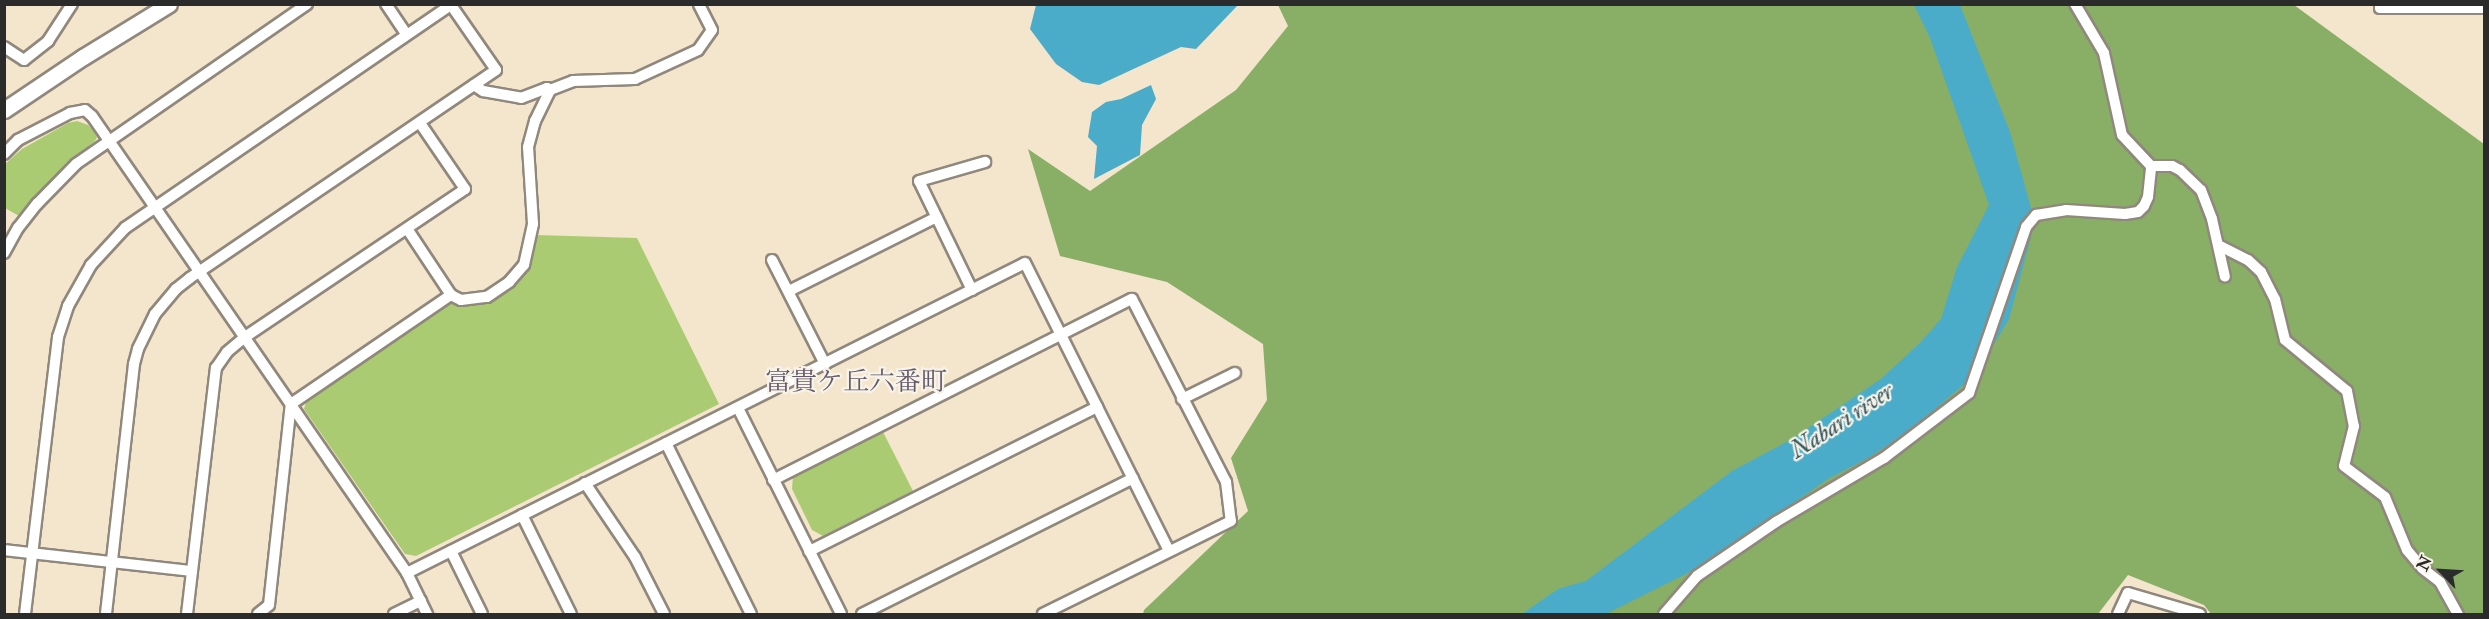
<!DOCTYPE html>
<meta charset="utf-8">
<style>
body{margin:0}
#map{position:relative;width:2489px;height:619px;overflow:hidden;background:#f4e5cd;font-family:"IM FELL Double Pica","Noto Serif JP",serif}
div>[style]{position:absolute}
.green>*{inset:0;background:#abcb73}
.forest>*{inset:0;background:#88af65}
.water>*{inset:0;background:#4aacc9}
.roads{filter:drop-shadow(2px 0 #90887c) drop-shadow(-2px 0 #90887c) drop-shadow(0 2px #90887c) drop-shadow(0 -2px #90887c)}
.street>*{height:10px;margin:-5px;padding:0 5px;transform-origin:5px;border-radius:5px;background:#fff}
.secondary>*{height:15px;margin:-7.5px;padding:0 7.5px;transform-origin:7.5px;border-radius:7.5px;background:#fff}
span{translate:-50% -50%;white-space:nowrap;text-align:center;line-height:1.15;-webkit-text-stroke:4.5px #f7f3e8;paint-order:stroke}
.water-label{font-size:24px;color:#365862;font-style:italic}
.quarter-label{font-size:26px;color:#635a6a}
.frame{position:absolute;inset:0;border:6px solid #2b2b2b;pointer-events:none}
.north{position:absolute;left:2411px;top:541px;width:60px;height:60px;-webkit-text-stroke:4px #f7f3e8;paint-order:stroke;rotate:295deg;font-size:16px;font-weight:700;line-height:24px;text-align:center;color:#2b2b2b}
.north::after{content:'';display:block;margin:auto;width:21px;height:27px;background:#2b2b2b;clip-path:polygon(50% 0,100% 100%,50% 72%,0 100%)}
</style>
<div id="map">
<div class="green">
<i style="clip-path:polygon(77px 121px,88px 125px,94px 131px,97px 137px,95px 141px,57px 173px,19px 216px,5px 208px,5px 164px,22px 149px,68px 123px)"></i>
<i style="clip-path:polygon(535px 235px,637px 238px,719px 404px,416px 556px,405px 554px,304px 409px,306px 402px,451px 301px,460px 304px,474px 304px,500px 295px,513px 284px)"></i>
<i style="clip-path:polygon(882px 430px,913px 491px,823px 536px,812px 530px,792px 489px,793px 476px)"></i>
</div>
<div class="forest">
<i style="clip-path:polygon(1278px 5px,2294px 5px,2484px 144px,2484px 614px,2211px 614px,2204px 605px,2128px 575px,2098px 614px,1143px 614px,1144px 610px,1248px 511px,1231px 458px,1267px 400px,1263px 344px,1167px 282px,1060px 256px,1028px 149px,1090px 191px,1236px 90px,1288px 26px)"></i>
</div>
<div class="water">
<i style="clip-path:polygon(1036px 5px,1036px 4px,1238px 5px,1196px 49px,1181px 47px,1099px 85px,1082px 82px,1056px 64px,1030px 29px)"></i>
<i style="clip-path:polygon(1914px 5px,1960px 5px,2010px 132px,2035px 222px,2009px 319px,1990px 351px,1968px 381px,1912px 429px,1870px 457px,1828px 479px,1706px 564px,1606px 614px,1522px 614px,1558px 589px,1586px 581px,1732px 471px,1792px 439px,1881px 379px,1921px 342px,1941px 319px,1957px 267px,1989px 205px,1930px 38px)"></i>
<i style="clip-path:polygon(1151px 85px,1156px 99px,1142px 125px,1140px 155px,1094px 179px,1097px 146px,1088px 137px,1092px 112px,1106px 102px,1121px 99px)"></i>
</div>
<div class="roads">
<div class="street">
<i style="left:386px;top:4px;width:36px;rotate:56deg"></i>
<i style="left:2380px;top:4px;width:4px;rotate:90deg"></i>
<i style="left:2380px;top:8px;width:104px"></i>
<i style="left:4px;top:47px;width:24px;rotate:33deg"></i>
<i style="left:24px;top:60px;width:31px;rotate:-38deg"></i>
<i style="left:48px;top:41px;width:44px;rotate:-57deg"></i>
<i style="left:474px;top:85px;width:11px;rotate:34deg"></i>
<i style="left:483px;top:91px;width:39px;rotate:10deg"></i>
<i style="left:521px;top:98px;width:28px;rotate:-21deg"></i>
<i style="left:547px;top:88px;width:4px;rotate:34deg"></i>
<i style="left:4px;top:154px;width:20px;rotate:-45deg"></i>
<i style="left:18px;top:140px;width:59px;rotate:-27.4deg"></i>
<i style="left:70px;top:113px;width:15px;rotate:-11deg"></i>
<i style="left:85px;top:110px;width:9px;rotate:41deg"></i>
<i style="left:92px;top:116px;width:555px;rotate:55.42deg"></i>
<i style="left:407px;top:573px;width:46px;rotate:64deg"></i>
<i style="left:2151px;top:166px;width:21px"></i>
<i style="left:2172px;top:166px;width:9px;rotate:27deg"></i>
<i style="left:2180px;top:170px;width:29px;rotate:44deg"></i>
<i style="left:2201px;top:190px;width:31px;rotate:69deg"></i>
<i style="left:2212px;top:219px;width:59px;rotate:77.4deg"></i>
<i style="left:2220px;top:246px;width:31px;rotate:27deg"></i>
<i style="left:2248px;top:260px;width:18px;rotate:43deg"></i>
<i style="left:2261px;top:272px;width:30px;rotate:63deg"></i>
<i style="left:2275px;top:299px;width:42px;rotate:76.3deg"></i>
<i style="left:2285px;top:340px;width:80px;rotate:39.4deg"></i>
<i style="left:2347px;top:391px;width:36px;rotate:79deg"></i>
<i style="left:2354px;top:426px;width:41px;rotate:104deg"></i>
<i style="left:2344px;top:466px;width:51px;rotate:37.1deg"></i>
<i style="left:2385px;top:497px;width:57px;rotate:67.5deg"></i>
<i style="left:2407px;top:550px;width:23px;rotate:50deg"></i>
<i style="left:2422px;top:568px;width:23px;rotate:38deg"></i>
<i style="left:2440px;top:582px;width:37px;rotate:61deg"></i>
<i style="left:4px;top:253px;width:29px;rotate:-61deg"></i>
<i style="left:18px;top:228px;width:31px;rotate:-52deg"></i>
<i style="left:37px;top:204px;width:56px;rotate:-45.7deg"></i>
<i style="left:76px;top:164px;width:281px;rotate:-34.7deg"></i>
<i style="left:772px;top:260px;width:117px;rotate:63deg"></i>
<i style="left:972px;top:290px;width:121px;rotate:-115.9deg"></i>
<i style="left:919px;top:181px;width:69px;rotate:-16.1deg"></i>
<i style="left:789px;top:291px;width:165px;rotate:-26.6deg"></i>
<i style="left:451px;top:295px;width:11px;rotate:27deg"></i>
<i style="left:461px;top:300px;width:26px;rotate:-7deg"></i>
<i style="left:487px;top:297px;width:27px;rotate:-34deg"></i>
<i style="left:509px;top:282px;width:23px;rotate:-49deg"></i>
<i style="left:524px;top:265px;width:42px;rotate:-77.6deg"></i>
<i style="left:533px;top:224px;width:77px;rotate:-93.7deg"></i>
<i style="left:528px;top:147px;width:27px;rotate:-75deg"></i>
<i style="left:535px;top:121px;width:34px;rotate:-64deg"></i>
<i style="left:550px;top:90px;width:25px;rotate:-21deg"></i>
<i style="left:573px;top:81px;width:62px;rotate:-1.8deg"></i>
<i style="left:635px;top:79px;width:69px;rotate:-24.7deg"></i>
<i style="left:698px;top:50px;width:24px;rotate:-55deg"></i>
<i style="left:712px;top:30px;width:29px;rotate:-117deg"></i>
<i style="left:1182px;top:399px;width:59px;rotate:-26.1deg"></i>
<i style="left:1097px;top:407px;width:161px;rotate:63.4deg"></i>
<i style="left:738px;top:408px;width:230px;rotate:63.4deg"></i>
<i style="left:666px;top:443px;width:191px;rotate:63.6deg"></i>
<i style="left:773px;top:480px;width:402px;rotate:-26.8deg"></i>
<i style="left:1132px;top:299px;width:206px;rotate:62.8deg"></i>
<i style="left:1226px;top:482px;width:39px;rotate:83deg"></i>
<i style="left:1231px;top:521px;width:210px;rotate:153.7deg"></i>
<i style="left:585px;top:483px;width:89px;rotate:56deg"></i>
<i style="left:635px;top:557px;width:64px;rotate:63deg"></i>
<i style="left:522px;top:515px;width:110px;rotate:63.7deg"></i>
<i style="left:4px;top:550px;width:189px;rotate:6.4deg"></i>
<i style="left:451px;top:551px;width:70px;rotate:63.8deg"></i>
<i style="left:407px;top:573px;width:691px;rotate:-26.64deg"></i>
<i style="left:1025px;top:263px;width:161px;rotate:63.4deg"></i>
<i style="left:1097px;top:407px;width:322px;rotate:153.4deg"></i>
<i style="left:25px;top:614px;width:279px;rotate:-83.2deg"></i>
<i style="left:58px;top:337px;width:33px;rotate:-72deg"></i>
<i style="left:68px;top:306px;width:47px;rotate:-60.7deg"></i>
<i style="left:91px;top:265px;width:50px;rotate:-47.4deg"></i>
<i style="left:125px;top:228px;width:395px;rotate:-34.4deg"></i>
<i style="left:451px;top:5px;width:79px;rotate:55.3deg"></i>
<i style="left:496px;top:70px;width:370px;rotate:145.8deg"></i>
<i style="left:190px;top:278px;width:18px;rotate:142deg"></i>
<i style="left:176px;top:289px;width:33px;rotate:130deg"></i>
<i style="left:155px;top:314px;width:39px;rotate:116deg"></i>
<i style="left:138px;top:349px;width:16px;rotate:105deg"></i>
<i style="left:134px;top:364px;width:252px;rotate:96.4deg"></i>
<i style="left:187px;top:614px;width:248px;rotate:-83.3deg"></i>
<i style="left:216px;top:368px;width:19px;rotate:-55deg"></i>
<i style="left:227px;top:352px;width:23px;rotate:-40deg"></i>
<i style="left:245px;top:337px;width:265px;rotate:-33.9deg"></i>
<i style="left:465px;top:189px;width:80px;rotate:-124.3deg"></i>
<i style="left:258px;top:614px;width:14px;rotate:-39deg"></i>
<i style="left:269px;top:605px;width:202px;rotate:-83.8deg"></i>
<i style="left:291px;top:404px;width:194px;rotate:-34.3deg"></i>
<i style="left:451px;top:295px;width:78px;rotate:-123.5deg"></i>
<i style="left:394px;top:614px;width:30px;rotate:-26deg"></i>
<i style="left:862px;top:614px;width:303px;rotate:-26.6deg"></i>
<i style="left:1664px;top:614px;width:50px;rotate:-49deg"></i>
<i style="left:1697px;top:576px;width:96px;rotate:-34.4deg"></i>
<i style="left:1776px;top:522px;width:126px;rotate:-30.7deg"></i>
<i style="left:1884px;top:458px;width:107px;rotate:-37.4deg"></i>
<i style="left:1969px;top:393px;width:176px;rotate:-71deg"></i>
<i style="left:2026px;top:227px;width:16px;rotate:-50deg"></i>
<i style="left:2036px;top:215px;width:30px;rotate:-9deg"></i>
<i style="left:2066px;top:210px;width:59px;rotate:3.9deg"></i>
<i style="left:2125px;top:214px;width:13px;rotate:-9deg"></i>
<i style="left:2138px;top:212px;width:8px;rotate:-45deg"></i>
<i style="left:2144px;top:206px;width:10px;rotate:-66deg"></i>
<i style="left:2148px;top:197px;width:31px;rotate:-84deg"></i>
<i style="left:2151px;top:166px;width:42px;rotate:-133.1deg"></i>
<i style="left:2122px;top:135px;width:84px;rotate:-102.4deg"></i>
<i style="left:2104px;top:53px;width:57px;rotate:-120.6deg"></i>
<i style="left:2118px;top:614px;width:23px;rotate:-65deg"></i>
<i style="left:2128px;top:593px;width:75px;rotate:16.3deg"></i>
</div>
<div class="secondary">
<i style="left:4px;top:110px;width:95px;rotate:-33.9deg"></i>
<i style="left:83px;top:57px;width:101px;rotate:-31.6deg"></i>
</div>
</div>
<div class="water-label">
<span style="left:1842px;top:421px;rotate:-33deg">Nabari river</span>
</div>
<div class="quarter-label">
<span style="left:856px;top:383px">富貴ケ丘六番町</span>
</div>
<div class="frame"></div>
<div class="north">N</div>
</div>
